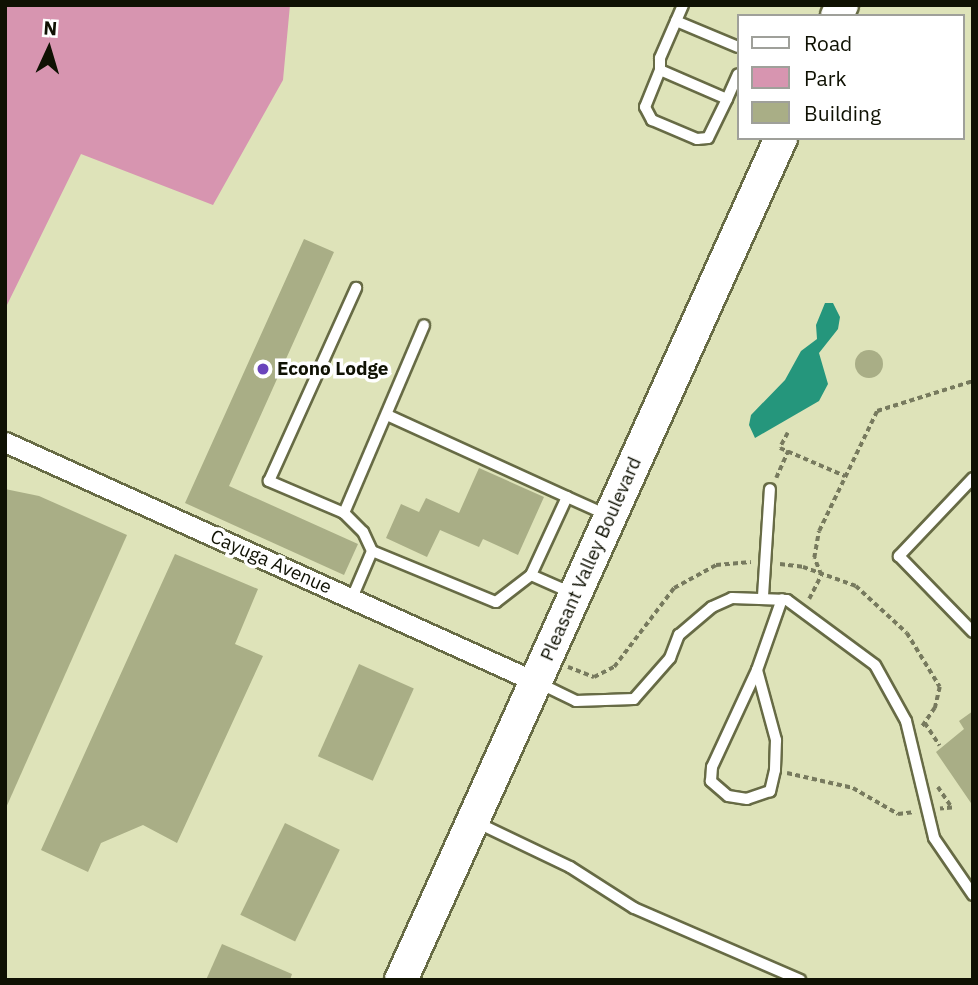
<!DOCTYPE html>
<style>
body{margin:0}
#map{position:relative;width:978px;height:985px;overflow:hidden;background:#dee3b9;font-family:"IBM Plex Sans",sans-serif}
div>[style]{position:absolute}
.green>*{inset:0;background:#d795b0}
.water>*{inset:0;background:#25967c}
.building>*{inset:0;background:#a9ae86;transform-origin:0 0}
.round{border-radius:50%}
.path>*{height:3.5px;margin-top:-1.75px;transform-origin:0;background:repeating-linear-gradient(90deg,#777a5e 0 5px,transparent 0 8.5px)}
.roads{filter:drop-shadow(2px 0 #676b45) drop-shadow(-2px 0 #676b45) drop-shadow(0 2px #676b45) drop-shadow(0 -2px #676b45)}
.service>*{height:10px;margin:-5px;padding:0 5px;transform-origin:5px;border-radius:5px;background:#fff}
.minor>*{height:19px;margin:-9.5px;padding:0 9.5px;transform-origin:9.5px;border-radius:9.5px;background:#fff}
.primary>*{height:32px;margin:-16px;padding:0 16px;transform-origin:16px;border-radius:16px;background:#fff}
.dots>*{width:19px;height:19px;translate:-50% -50%;box-sizing:border-box;border:4px solid #fff;border-radius:50%}
span{translate:-50% -50%;white-space:nowrap;text-align:center;line-height:1.15;-webkit-text-stroke:7px #fff;paint-order:stroke}
.poi-label{font-size:19px;color:#0f1103;font-weight:700}
.left{translate:0 -50%;text-align:left}
.street-label{font-size:19px;color:#0f1103}
.frame{position:absolute;inset:0;border:7px solid #0f1103;pointer-events:none}
.legend{position:absolute;left:737px;top:14px;width:228px;height:126px;box-sizing:border-box;background:#fff;border:2px solid #9fa09a;margin:0;padding:9px 12px;list-style:none;font-size:21px;color:#0f1103}
.legend li{display:flex;align-items:center;gap:14px;height:35px}
.legend b{width:35px;border:2px solid #9fa09a}
.north{position:absolute;left:14px;top:14px;width:70px;height:70px;-webkit-text-stroke:5px #fff;paint-order:stroke;rotate:4deg;font-size:19px;font-weight:700;line-height:28px;text-align:center;color:#0f1103}
.north::after{content:'';display:block;margin:auto;width:24px;height:32px;background:#0f1103;clip-path:polygon(50% 0,100% 100%,50% 72%,0 100%)}
</style>
<div id="map">
<div class="green">
<i style="clip-path:polygon(5px 5px,290px 5px,283px 80px,213px 205px,81px 154px,5px 309px)"></i>
</div>
<div class="water">
<i style="clip-path:polygon(825px 303px,833px 303px,840px 317px,838px 329px,819px 353px,828px 384px,819px 401px,755px 438px,749px 425px,751px 415px,785px 380px,801px 351px,817px 339px,816px 325px)"></i>
</div>
<div class="building">
<i style="clip-path:polygon(304px 239px,334px 252px,229px 486px,358px 544px,344px 575px,185px 503px)"></i>
<i class="round" style="left:855px;top:350px;width:28px;height:28px"></i>
<i style="clip-path:polygon(479px 468px,544px 497px,518px 555px,483px 539px,479px 547px,440px 530px,427px 557px,386px 538px,401px 504px,419px 512px,426px 498px,459px 513px)"></i>
<i style="clip-path:polygon(5px 489px,39px 496px,127px 535px,5px 810px)"></i>
<i style="clip-path:polygon(175px 554px,258px 589px,235px 644px,263px 656px,177px 843px,143px 825px,101px 843px,88px 872px,41px 850px)"></i>
<i style="left:359px;top:664px;width:60px;height:101px;rotate:24deg"></i>
<i style="clip-path:polygon(973px 711px,973px 806px,936px 752px,964px 729px,959px 721px)"></i>
<i style="left:285px;top:823px;width:61px;height:102px;rotate:26deg"></i>
<i style="clip-path:polygon(222px 944px,292px 974px,290px 980px,206px 980px)"></i>
</div>
<div class="path">
<i style="left:788px;top:433px;width:17px;rotate:118deg"></i>
<i style="left:780px;top:448px;width:71px;rotate:23.3deg"></i>
<i style="left:776px;top:478px;width:30px;rotate:-66deg"></i>
<i style="left:780px;top:564px;width:23px;rotate:7deg"></i>
<i style="left:803px;top:567px;width:56px;rotate:19.7deg"></i>
<i style="left:856px;top:586px;width:69px;rotate:42.7deg"></i>
<i style="left:907px;top:633px;width:63px;rotate:58.6deg"></i>
<i style="left:940px;top:687px;width:22px;rotate:103deg"></i>
<i style="left:935px;top:708px;width:23px;rotate:124deg"></i>
<i style="left:809px;top:599px;width:27px;rotate:-63deg"></i>
<i style="left:821px;top:575px;width:18px;rotate:-112deg"></i>
<i style="left:814px;top:558px;width:27px;rotate:-80deg"></i>
<i style="left:819px;top:531px;width:133px;rotate:-64.2deg"></i>
<i style="left:877px;top:411px;width:101px;rotate:-17.4deg"></i>
<i style="left:568px;top:667px;width:28px;rotate:21deg"></i>
<i style="left:594px;top:677px;width:22px;rotate:-27deg"></i>
<i style="left:614px;top:667px;width:99px;rotate:-52.8deg"></i>
<i style="left:674px;top:588px;width:48px;rotate:-28.7deg"></i>
<i style="left:716px;top:565px;width:35px;rotate:-5deg"></i>
<i style="left:925px;top:723px;width:27px;rotate:57deg"></i>
<i style="left:787px;top:773px;width:68px;rotate:12.8deg"></i>
<i style="left:853px;top:788px;width:52px;rotate:30deg"></i>
<i style="left:898px;top:814px;width:17px;rotate:-7deg"></i>
<i style="left:938px;top:787px;width:25px;rotate:56deg"></i>
<i style="left:952px;top:808px;width:12px;rotate:175deg"></i>
</div>
<div class="roads">
<div class="service">
<i style="left:683px;top:5px;width:58px;rotate:113.5deg"></i>
<i style="left:660px;top:58px;width:12px;rotate:90deg"></i>
<i style="left:660px;top:70px;width:73px;rotate:23.4deg"></i>
<i style="left:727px;top:99px;width:27px;rotate:-66deg"></i>
<i style="left:676px;top:21px;width:67px;rotate:22.8deg"></i>
<i style="left:660px;top:70px;width:40px;rotate:112deg"></i>
<i style="left:645px;top:107px;width:15px;rotate:62deg"></i>
<i style="left:652px;top:120px;width:49px;rotate:22.9deg"></i>
<i style="left:697px;top:139px;width:11px;rotate:-5deg"></i>
<i style="left:708px;top:138px;width:43px;rotate:-64deg"></i>
<i style="left:973px;top:478px;width:108px;rotate:133.5deg"></i>
<i style="left:899px;top:556px;width:106px;rotate:45.8deg"></i>
<i style="left:567px;top:497px;width:42px;rotate:24.1deg"></i>
<i style="left:344px;top:513px;width:204px;rotate:-66.9deg"></i>
<i style="left:372px;top:551px;width:134px;rotate:22.4deg"></i>
<i style="left:496px;top:602px;width:44px;rotate:-37.6deg"></i>
<i style="left:531px;top:575px;width:86px;rotate:-65.2deg"></i>
<i style="left:567px;top:497px;width:198px;rotate:-155.5deg"></i>
<i style="left:531px;top:575px;width:45px;rotate:23.7deg"></i>
<i style="left:763px;top:596px;width:107px;rotate:-86.3deg"></i>
<i style="left:352px;top:598px;width:51px;rotate:-66.9deg"></i>
<i style="left:372px;top:551px;width:21px;rotate:-115deg"></i>
<i style="left:363px;top:532px;width:27px;rotate:-135deg"></i>
<i style="left:344px;top:513px;width:82px;rotate:-156.9deg"></i>
<i style="left:269px;top:481px;width:212px;rotate:-65.7deg"></i>
<i style="left:757px;top:670px;width:73px;rotate:74.8deg"></i>
<i style="left:776px;top:740px;width:30px;rotate:92deg"></i>
<i style="left:775px;top:770px;width:22px;rotate:103deg"></i>
<i style="left:770px;top:791px;width:24px;rotate:161deg"></i>
<i style="left:747px;top:799px;width:19px;rotate:-171deg"></i>
<i style="left:728px;top:796px;width:23px;rotate:-139deg"></i>
<i style="left:711px;top:781px;width:14px;rotate:-86deg"></i>
<i style="left:712px;top:767px;width:107px;rotate:-65.1deg"></i>
<i style="left:757px;top:670px;width:75px;rotate:-70.6deg"></i>
<i style="left:541px;top:684px;width:39px;rotate:26deg"></i>
<i style="left:576px;top:701px;width:58px;rotate:-2deg"></i>
<i style="left:634px;top:699px;width:55px;rotate:-48.7deg"></i>
<i style="left:670px;top:658px;width:25px;rotate:-69deg"></i>
<i style="left:679px;top:635px;width:43px;rotate:-40.3deg"></i>
<i style="left:712px;top:607px;width:22px;rotate:-24deg"></i>
<i style="left:732px;top:598px;width:55px;rotate:2.1deg"></i>
<i style="left:787px;top:600px;width:109px;rotate:36.5deg"></i>
<i style="left:875px;top:665px;width:64px;rotate:61deg"></i>
<i style="left:906px;top:721px;width:120px;rotate:76.5deg"></i>
<i style="left:934px;top:838px;width:69px;rotate:55.6deg"></i>
<i style="left:478px;top:823px;width:102px;rotate:25.6deg"></i>
<i style="left:570px;top:867px;width:76px;rotate:32.6deg"></i>
<i style="left:634px;top:908px;width:181px;rotate:23.4deg"></i>
</div>
<div class="minor">
<i style="left:5px;top:442px;width:583px;rotate:24.32deg"></i>
</div>
<div class="primary">
<i style="left:837px;top:16px;width:12px;rotate:-66deg"></i>
<i style="left:401px;top:980px;width:924px;rotate:-65.71deg"></i>
</div>
</div>
<div class="dots">
<i style="left:263px;top:369px;background:#6a44bc"></i>
</div>
<div class="poi-label">
<span class="left" style="left:277px;top:369px">Econo Lodge</span>
</div>
<div class="street-label">
<span style="left:591px;top:559px;rotate:-66deg">Pleasant Valley Boulevard</span>
<span style="left:271px;top:562px;rotate:24deg">Cayuga Avenue</span>
</div>
<div class="frame"></div>
<ul class="legend">
<li><b style="height:9px;background:#fff"></b>Road</li>
<li><b style="height:19px;background:#d795b0"></b>Park</li>
<li><b style="height:19px;background:#a9ae86"></b>Building</li>
</ul>
<div class="north">N</div>
</div>
